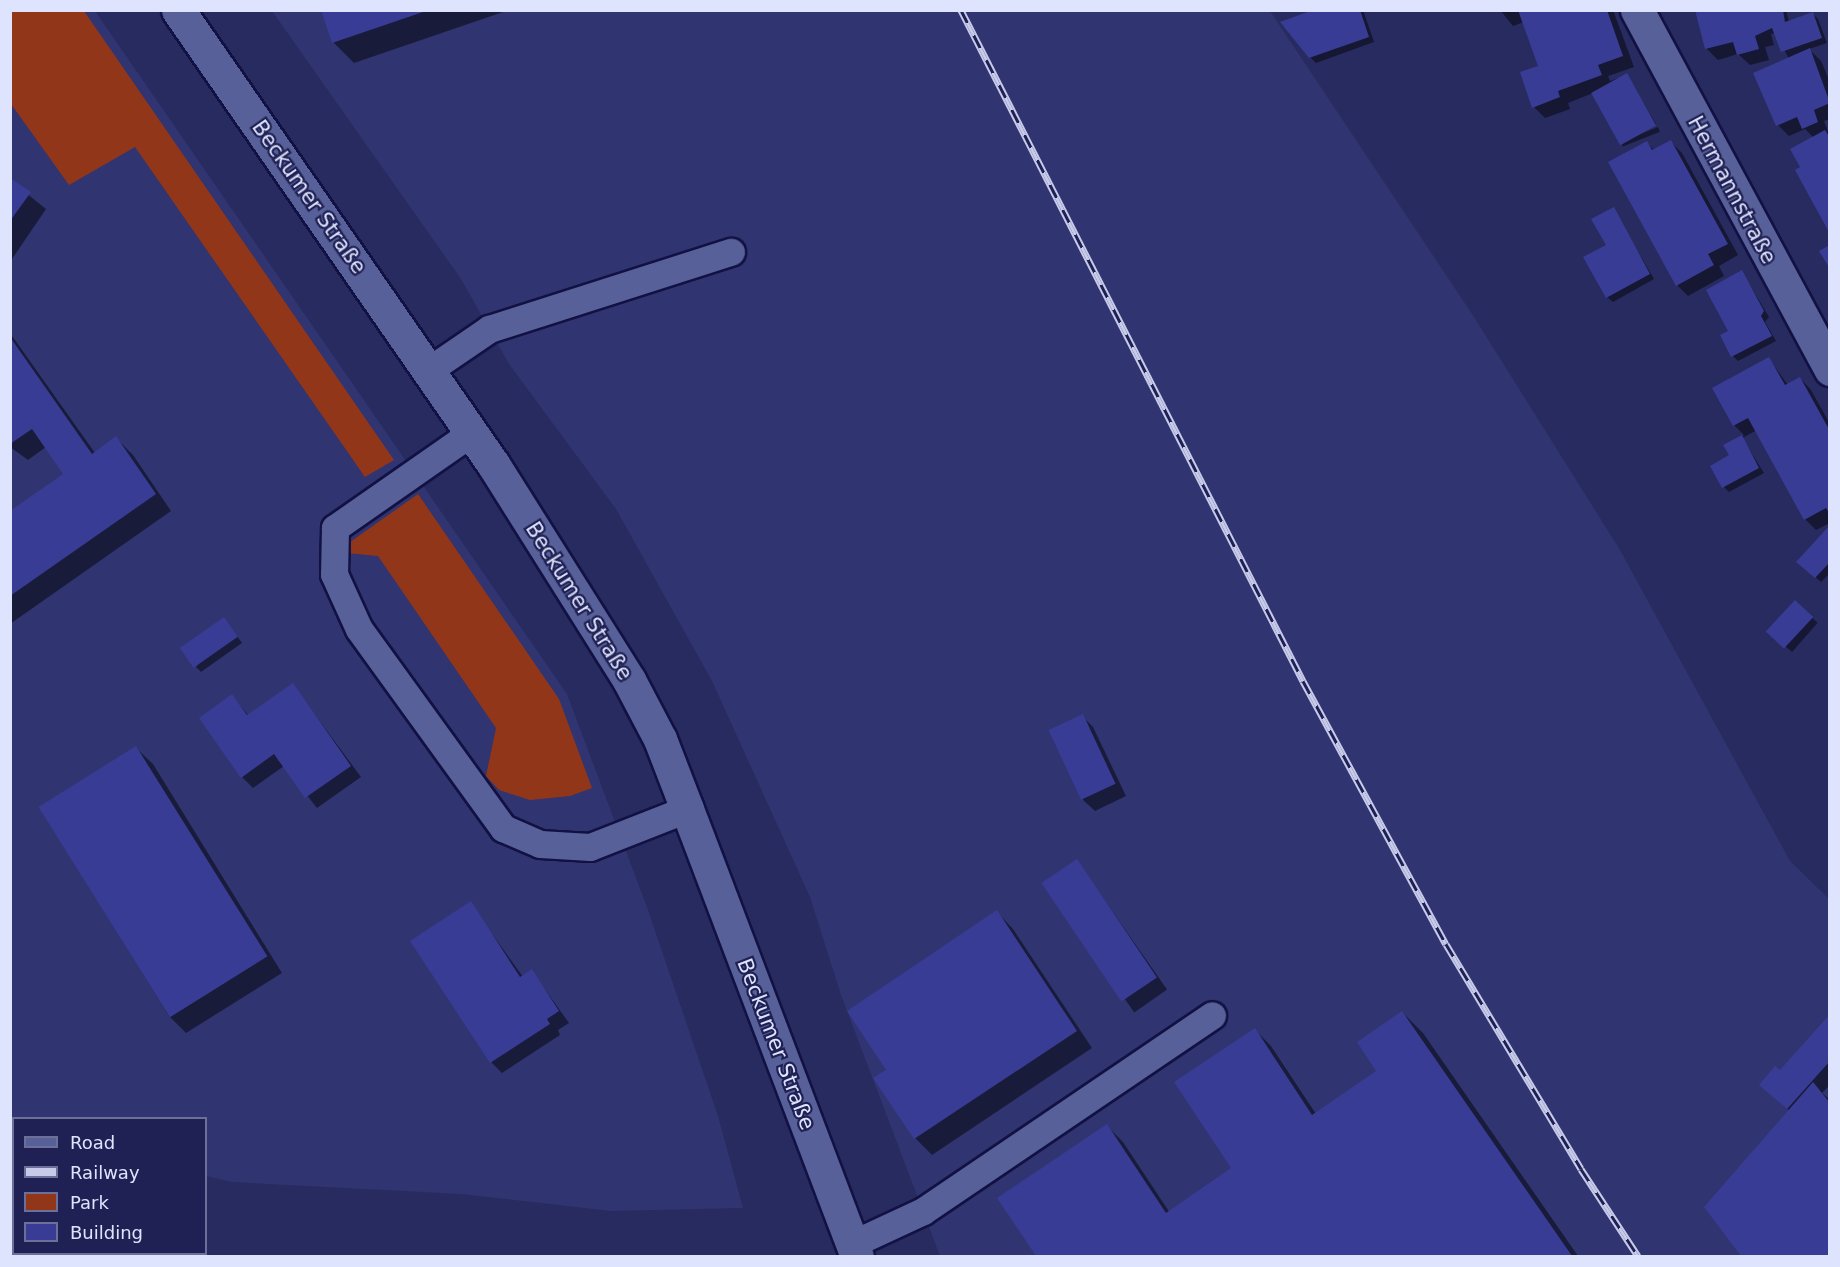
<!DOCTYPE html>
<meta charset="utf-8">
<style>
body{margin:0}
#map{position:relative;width:1840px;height:1267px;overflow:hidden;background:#282b60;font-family:"DejaVu Sans",sans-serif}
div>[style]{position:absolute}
.built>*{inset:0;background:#303470}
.green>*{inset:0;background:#92361a}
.shadow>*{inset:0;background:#0007;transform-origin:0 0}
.building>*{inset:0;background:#393c95;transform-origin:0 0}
.roads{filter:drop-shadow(2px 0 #121143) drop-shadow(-2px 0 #121143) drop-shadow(0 2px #121143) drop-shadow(0 -2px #121143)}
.lane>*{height:27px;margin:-13.5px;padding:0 13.5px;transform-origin:13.5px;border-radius:13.5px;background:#586099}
.street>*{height:33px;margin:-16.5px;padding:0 16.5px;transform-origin:16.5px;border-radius:16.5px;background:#586099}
.secondary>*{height:33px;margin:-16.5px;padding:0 16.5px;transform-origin:16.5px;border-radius:16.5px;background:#586099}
.rail>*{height:7px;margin-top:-3.5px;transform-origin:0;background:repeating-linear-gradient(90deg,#1f2154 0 14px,#c7cbe9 0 28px);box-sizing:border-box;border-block:2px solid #c7cbe9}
span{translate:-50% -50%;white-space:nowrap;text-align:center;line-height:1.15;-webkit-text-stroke:4.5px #1f2154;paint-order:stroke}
.street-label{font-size:21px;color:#dfe4fe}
.frame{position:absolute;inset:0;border:12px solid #dfe4fe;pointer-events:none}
.legend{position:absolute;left:12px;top:1117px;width:195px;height:138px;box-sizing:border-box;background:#1f2154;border:2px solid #6c6f98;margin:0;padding:8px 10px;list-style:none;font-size:18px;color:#dfe4fe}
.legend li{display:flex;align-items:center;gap:12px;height:30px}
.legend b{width:30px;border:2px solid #6c6f98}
</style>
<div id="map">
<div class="built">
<i style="clip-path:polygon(10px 11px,95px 11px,567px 694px,648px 910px,718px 1116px,743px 1208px,611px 1211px,461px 1194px,232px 1182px,206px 1176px,206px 1118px,14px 1118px,13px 1124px,11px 1123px)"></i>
<i style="clip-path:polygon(272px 11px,1270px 11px,1474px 317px,1620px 550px,1790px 861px,1829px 899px,1829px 1256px,940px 1256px,841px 995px,810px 897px,712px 681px,616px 509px,509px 364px,461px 279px)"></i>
</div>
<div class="green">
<i style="clip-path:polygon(11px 10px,84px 11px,394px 460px,365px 477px,135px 147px,69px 185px,11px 104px)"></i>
<i style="clip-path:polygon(418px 494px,559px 699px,592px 788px,570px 796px,530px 800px,499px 790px,486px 776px,496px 728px,378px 556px,336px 552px)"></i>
</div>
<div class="shadow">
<i style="clip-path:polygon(323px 10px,509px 10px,354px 63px,333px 42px)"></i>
<i style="clip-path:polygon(1318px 10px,1363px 10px,1374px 42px,1316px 63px,1310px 57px)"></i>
<i style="clip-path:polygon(1500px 10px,1613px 10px,1634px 67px,1608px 76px,1610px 81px,1627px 75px,1656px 124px,1621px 143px,1593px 93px,1568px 103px,1570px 109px,1545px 118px,1534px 107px,1539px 67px,1524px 22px,1513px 26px)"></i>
<i style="clip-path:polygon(1696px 10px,1786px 10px,1789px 22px,1813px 14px,1818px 19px,1827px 43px,1809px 49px,1821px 61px,1830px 82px,1830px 119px,1824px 121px,1830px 137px,1830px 231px,1802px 168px,1814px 138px,1805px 129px,1789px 136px,1778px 125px,1789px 59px,1776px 33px,1771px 34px,1774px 45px,1765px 47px,1769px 60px,1750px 65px,1738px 54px,1718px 60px,1707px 49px)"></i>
<i style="left:1658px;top:127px;width:5px;height:40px;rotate:68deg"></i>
<i style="clip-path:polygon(1671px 142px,1682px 153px,1738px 255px,1719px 266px,1724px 276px,1688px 296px,1677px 285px,1647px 143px,1655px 151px)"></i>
<i style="clip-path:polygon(10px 180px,46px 209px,10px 262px)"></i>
<i style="clip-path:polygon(1613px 209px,1654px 279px,1613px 302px,1607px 297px,1608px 246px)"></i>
<i style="clip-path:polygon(1742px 272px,1769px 317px,1765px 322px,1776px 341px,1738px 361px,1733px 356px,1730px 332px)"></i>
<i style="clip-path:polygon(10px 333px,95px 453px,116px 438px,133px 455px,171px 511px,10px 624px,10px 513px,65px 474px,46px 447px,28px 460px,10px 447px)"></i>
<i style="clip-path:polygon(1769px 359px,1788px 385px,1800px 378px,1811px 390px,1830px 424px,1830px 523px,1816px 530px,1805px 519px,1757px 430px,1742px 438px,1764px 473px,1729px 492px,1724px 487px,1731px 456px,1725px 446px,1744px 435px,1734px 425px)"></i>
<i style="clip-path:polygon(1830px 527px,1830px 573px,1821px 582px,1804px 567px)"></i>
<i style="left:1795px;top:603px;width:30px;height:39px;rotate:41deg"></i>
<i style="clip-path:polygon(229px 625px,242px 643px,201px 672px,196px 667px)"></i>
<i style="clip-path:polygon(293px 685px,361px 777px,317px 808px,284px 766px,253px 788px,242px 777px,232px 696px,249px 716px)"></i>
<i style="clip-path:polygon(1082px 716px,1093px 727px,1126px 796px,1095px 811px,1083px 800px)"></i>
<i style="clip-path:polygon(136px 748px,153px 764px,282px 973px,186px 1033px,169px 1016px,40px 807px)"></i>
<i style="left:1077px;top:861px;width:157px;height:40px;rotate:55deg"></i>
<i style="clip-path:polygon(470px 903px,523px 977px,532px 971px,569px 1023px,558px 1030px,560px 1035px,502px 1073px,491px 1062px)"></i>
<i style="clip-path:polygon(997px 912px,1013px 929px,1092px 1048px,932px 1155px,915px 1138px,875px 1079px,888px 1070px)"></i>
<i style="clip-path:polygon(1402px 1012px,1423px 1033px,1578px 1256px,1038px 1256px,999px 1198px,1107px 1126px,1123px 1142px,1170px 1213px,1234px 1169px,1255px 1030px,1271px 1046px,1316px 1114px,1378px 1072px)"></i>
<i style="clip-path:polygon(1830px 1017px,1830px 1085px,1822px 1093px,1830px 1100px,1830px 1256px,1743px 1256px,1706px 1207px,1790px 1111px,1766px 1090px,1785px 1076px)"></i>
<i style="clip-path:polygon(14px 1237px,14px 1254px,72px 1256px,10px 1256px)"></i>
<i style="left:141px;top:1254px;width:47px;height:2px"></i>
</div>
<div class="building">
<i style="clip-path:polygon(321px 10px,426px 10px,426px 11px,332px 43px)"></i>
<i style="clip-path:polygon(1313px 10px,1360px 10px,1369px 37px,1309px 58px,1280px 22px)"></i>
<i style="clip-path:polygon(1518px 10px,1607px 10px,1623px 56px,1598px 65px,1602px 75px,1558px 91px,1560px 97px,1532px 108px,1520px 72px,1538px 66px)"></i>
<i style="clip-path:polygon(1695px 10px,1783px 10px,1785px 22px,1813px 12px,1822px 38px,1781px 52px,1772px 28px,1755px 36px,1759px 49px,1737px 55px,1733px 42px,1705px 49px)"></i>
<i style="clip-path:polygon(1810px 48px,1830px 103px,1814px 110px,1818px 122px,1802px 129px,1797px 117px,1776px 126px,1753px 73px)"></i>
<i style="left:1627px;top:73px;width:60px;height:41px;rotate:61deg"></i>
<i style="clip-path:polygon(1825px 130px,1830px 138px,1830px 234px,1795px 170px,1800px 167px,1790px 149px)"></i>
<i style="clip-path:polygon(1671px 140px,1728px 244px,1708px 254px,1714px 265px,1676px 286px,1608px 162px,1647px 141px,1652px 150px)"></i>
<i style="clip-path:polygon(10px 178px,31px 192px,10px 221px)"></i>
<i style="clip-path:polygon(1614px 207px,1650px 274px,1606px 298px,1583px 257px,1606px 245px,1591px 219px)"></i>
<i style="clip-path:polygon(1830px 245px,1830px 269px,1819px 251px)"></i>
<i style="clip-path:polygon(1742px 270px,1764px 311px,1761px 316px,1772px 336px,1731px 357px,1720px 335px,1728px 331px,1706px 290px)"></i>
<i style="clip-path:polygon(10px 337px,92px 454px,116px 436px,156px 494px,10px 596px,10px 511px,63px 474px,32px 429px,10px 444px)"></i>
<i style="clip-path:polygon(1769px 357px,1785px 385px,1800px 377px,1830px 431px,1830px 514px,1826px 508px,1804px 520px,1748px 418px,1733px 426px,1712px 388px)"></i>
<i style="clip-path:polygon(1742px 435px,1759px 468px,1722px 488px,1710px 466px,1729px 455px,1723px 445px)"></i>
<i style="clip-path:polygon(1830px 525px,1830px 562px,1815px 578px,1796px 562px)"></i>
<i style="left:1795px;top:600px;width:25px;height:43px;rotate:43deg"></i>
<i style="left:224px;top:617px;width:24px;height:54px;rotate:55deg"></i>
<i style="clip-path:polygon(293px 683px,351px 766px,305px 798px,274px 754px,241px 778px,199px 718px,232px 694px,247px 715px)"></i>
<i style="left:1083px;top:714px;width:77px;height:38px;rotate:65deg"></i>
<i style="left:136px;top:746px;width:248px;height:115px;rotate:58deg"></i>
<i style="left:1077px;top:859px;width:143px;height:43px;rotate:56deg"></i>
<i style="clip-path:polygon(471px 901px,520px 977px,532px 969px,559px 1011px,547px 1019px,550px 1024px,490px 1063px,410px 941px)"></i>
<i style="clip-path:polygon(997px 910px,1077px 1031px,914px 1139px,873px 1078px,886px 1070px,847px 1011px)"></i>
<i style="clip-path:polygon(1402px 1011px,1572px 1256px,1036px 1256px,997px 1198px,1107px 1124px,1166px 1213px,1231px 1168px,1174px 1082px,1255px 1028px,1312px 1115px,1376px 1071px,1357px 1042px)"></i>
<i style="clip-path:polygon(1830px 1014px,1830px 1061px,1787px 1109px,1759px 1085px,1775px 1066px,1780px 1070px)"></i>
<i style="clip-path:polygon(1813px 1082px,1830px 1103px,1830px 1256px,1741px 1256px,1704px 1207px)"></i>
<i style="clip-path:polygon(14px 1236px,14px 1254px,66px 1256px,10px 1256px)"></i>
<i style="left:140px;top:1254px;width:42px;height:2px"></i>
</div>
<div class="roads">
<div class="lane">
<i style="left:429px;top:370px;width:73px;rotate:-34.3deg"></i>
<i style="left:489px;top:329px;width:254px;rotate:-17.7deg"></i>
<i style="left:471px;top:433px;width:166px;rotate:145.1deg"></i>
<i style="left:335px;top:528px;width:46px;rotate:91.2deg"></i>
<i style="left:334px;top:574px;width:60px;rotate:65.6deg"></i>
<i style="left:359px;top:629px;width:246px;rotate:54.1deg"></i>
<i style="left:503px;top:828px;width:40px;rotate:23.4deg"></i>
<i style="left:540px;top:844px;width:50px;rotate:3.4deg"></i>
<i style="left:590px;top:847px;width:104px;rotate:-21.4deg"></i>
<i style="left:852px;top:1244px;width:78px;rotate:-24.9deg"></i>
<i style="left:923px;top:1211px;width:349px;rotate:-34.1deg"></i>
</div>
<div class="street">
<i style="left:1637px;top:10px;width:408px;rotate:61.7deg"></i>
</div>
<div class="secondary">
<i style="left:178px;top:10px;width:553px;rotate:55.25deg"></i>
<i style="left:493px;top:464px;width:255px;rotate:57.8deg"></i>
<i style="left:629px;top:680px;width:67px;rotate:62.3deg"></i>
<i style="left:660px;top:739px;width:75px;rotate:68.9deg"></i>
<i style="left:687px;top:809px;width:478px;rotate:69.2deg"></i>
</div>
</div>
<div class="rail">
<i style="left:961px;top:10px;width:753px;rotate:62.99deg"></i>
<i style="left:1303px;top:681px;width:299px;rotate:61.5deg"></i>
<i style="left:1446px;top:944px;width:262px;rotate:59deg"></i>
<i style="left:1581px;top:1169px;width:104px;rotate:56.8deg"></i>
</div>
<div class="street-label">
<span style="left:1732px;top:190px;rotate:62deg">Hermannstraße</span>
<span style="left:309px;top:197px;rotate:55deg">Beckumer Straße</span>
<span style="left:579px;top:601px;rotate:58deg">Beckumer Straße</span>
<span style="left:776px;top:1044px;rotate:69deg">Beckumer Straße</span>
</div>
<div class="frame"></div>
<ul class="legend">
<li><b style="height:8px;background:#586099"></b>Road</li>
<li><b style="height:8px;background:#c7cbe9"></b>Railway</li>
<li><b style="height:16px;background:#92361a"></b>Park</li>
<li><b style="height:16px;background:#393c95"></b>Building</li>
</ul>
</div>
